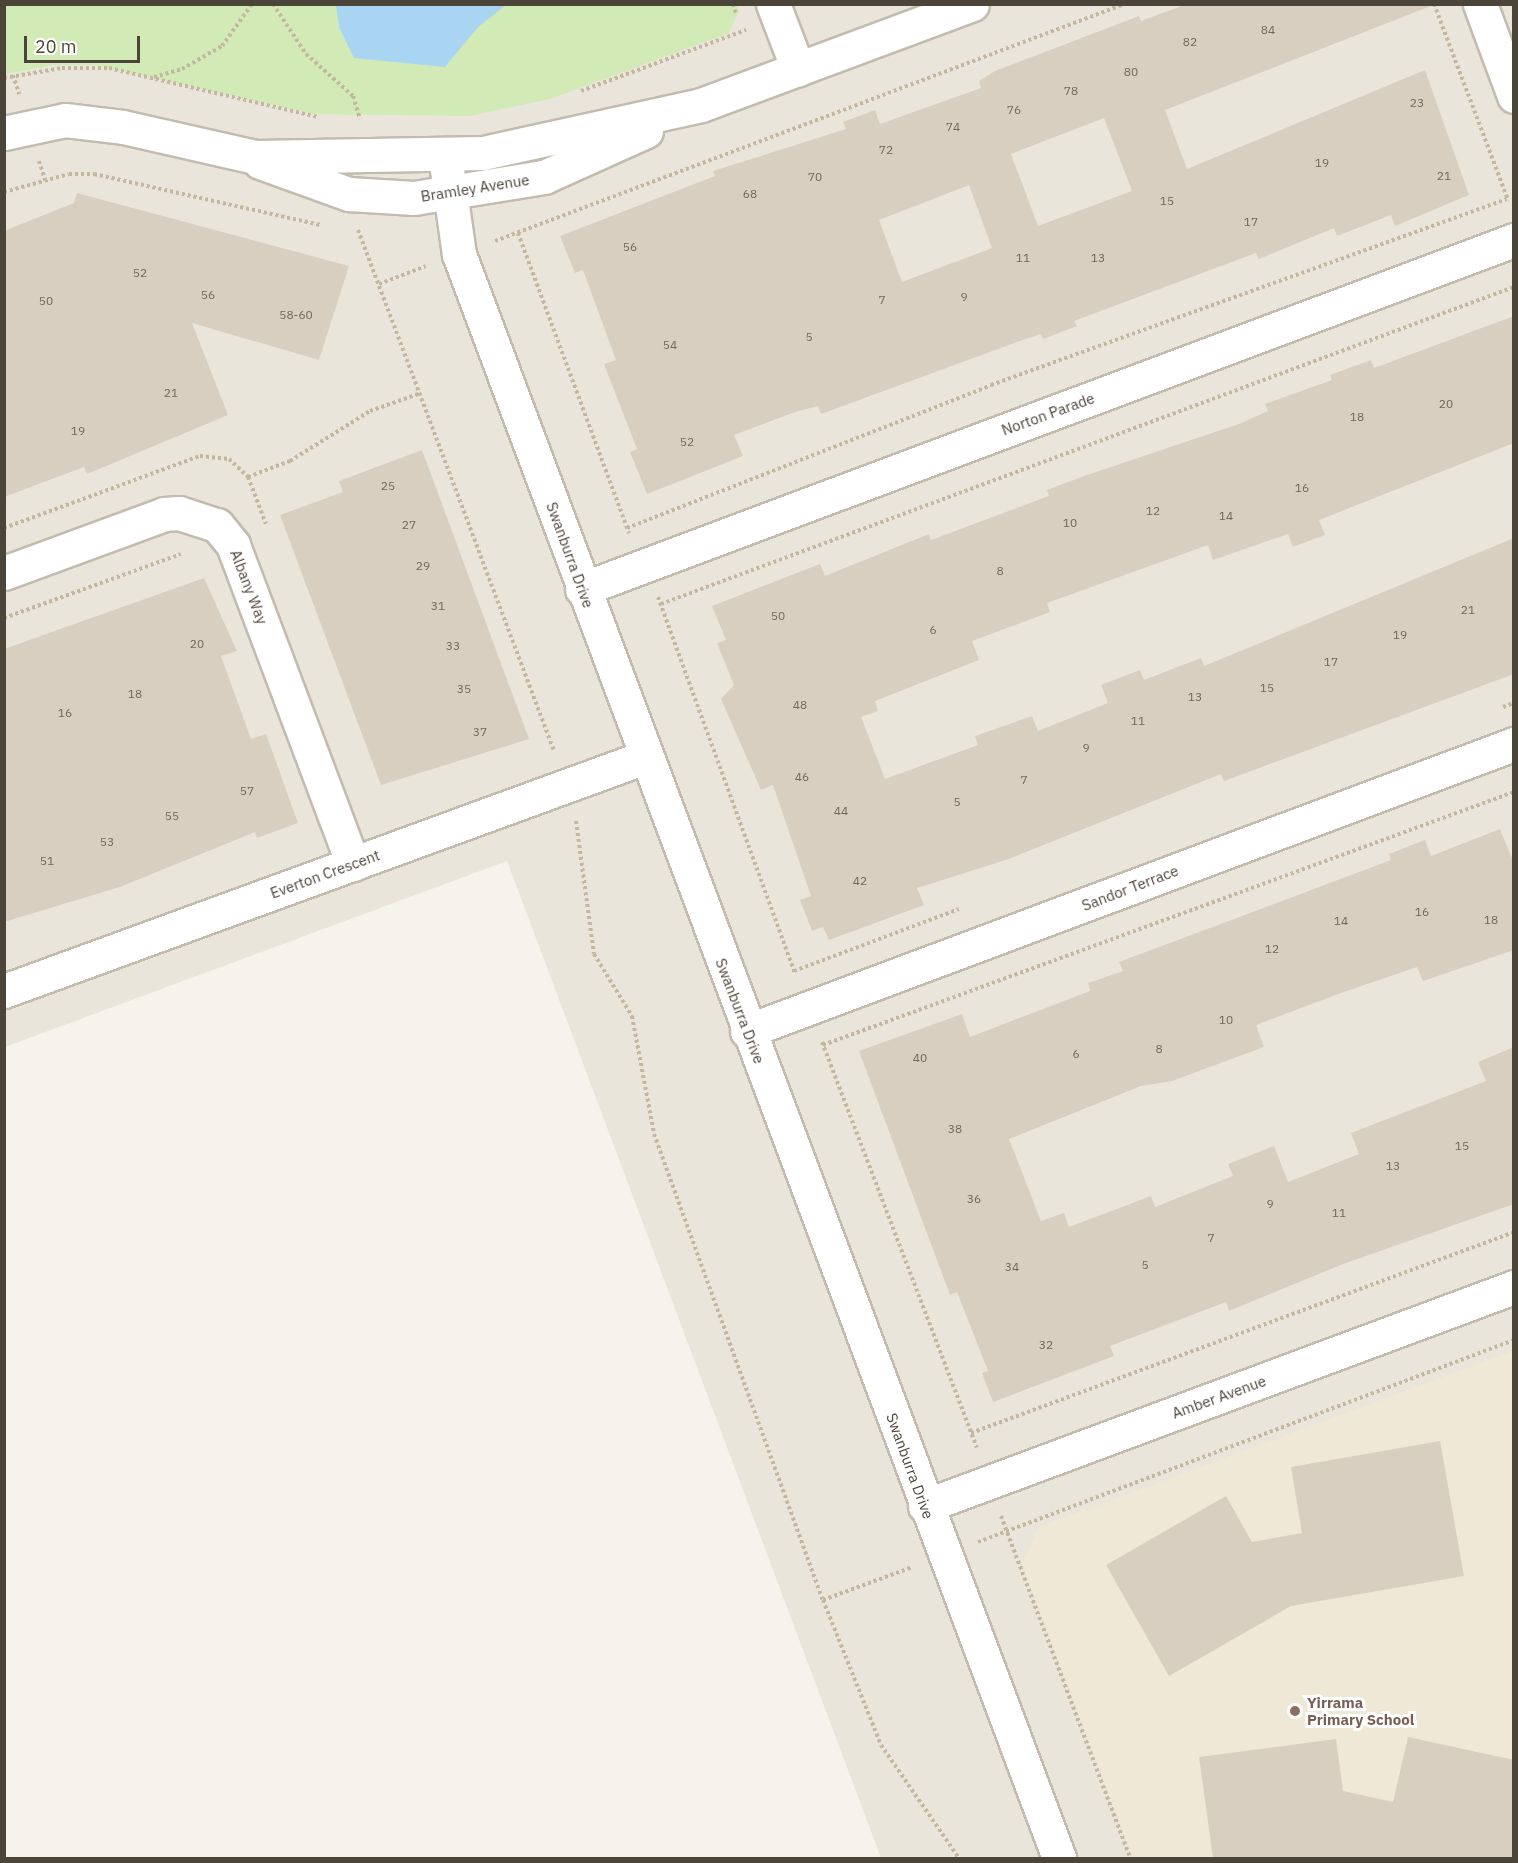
<!DOCTYPE html>
<style>
body{margin:0}
#map{position:relative;width:1518px;height:1863px;overflow:hidden;background:#f6f3ec;font-family:"IBM Plex Sans",sans-serif}
div>[style]{position:absolute}
.residential>*{inset:0;background:#eae5da}
.education>*{inset:0;background:#efe8d6}
.green>*{inset:0;background:#d2eab5}
.water>*{inset:0;background:#a9d4f2}
.building>*{inset:0;background:#d8cfc1}
.path>*{height:4px;margin-top:-2px;transform-origin:0;background:repeating-linear-gradient(90deg,#c4b79f 0 3px,transparent 0 6px)}
.roads{filter:drop-shadow(2px 0 #c2bbae) drop-shadow(-2px 0 #c2bbae) drop-shadow(0 2px #c2bbae) drop-shadow(0 -2px #c2bbae)}
.minor>*{height:33px;margin:-16.5px;padding:0 16.5px;transform-origin:16.5px;border-radius:16.5px;background:#fff}
.tertiary>*{height:33px;margin:-16.5px;padding:0 16.5px;transform-origin:16.5px;border-radius:16.5px;background:#fff}
.dots>*{width:16px;height:16px;translate:-50% -50%;box-sizing:border-box;border:3px solid #fff;border-radius:50%}
span{translate:-50% -50%;white-space:nowrap;text-align:center;line-height:1.15;-webkit-text-stroke:6px #fff;paint-order:stroke}
.number-label{font-size:12px;color:#6e675b}
.number-label span{-webkit-text-stroke-width:0}
.street-label{font-size:15px;color:#4b4439}
.education-label{font-size:15px;color:#785e54;font-weight:700}
.left{translate:0 -50%;text-align:left}
.frame{position:absolute;inset:0;border:6px solid #4b4439;pointer-events:none}
.scale{position:absolute;left:24px;top:36px;width:116px;height:27px;box-sizing:border-box;border:3px solid #4b4439;border-top:0;padding-left:8px;font-size:18px;line-height:21px;white-space:nowrap;color:#4b4439;-webkit-text-stroke:4px #fff;paint-order:stroke}
</style>
<div id="map">
<div class="residential">
<i style="clip-path:polygon(5px 5px,1513px 5px,1513px 1858px,881px 1858px,507px 861px,5px 1047px)"></i>
</div>
<div class="education">
<i style="clip-path:polygon(1513px 1351px,1513px 1858px,1133px 1858px,1022px 1564px,1039px 1527px)"></i>
</div>
<div class="green">
<i style="clip-path:polygon(736px 4px,739px 11px,729px 33px,550px 99px,469px 116px,314px 114px,97px 65px,55px 65px,5px 74px,5px 5px)"></i>
</div>
<div class="water">
<i style="clip-path:polygon(336px 5px,336px 4px,506px 5px,478px 27px,445px 67px,354px 58px,339px 27px)"></i>
</div>
<div class="building">
<i style="clip-path:polygon(evenodd,1187px 4px,1436px 4px,1165px 110px,1187px 169px,1425px 70px,1469px 195px,1395px 226px,1391px 215px,1337px 236px,1334px 228px,1259px 259px,1256px 253px,1074px 321px,1077px 326px,1043px 339px,1041px 334px,1017px 342px,821px 414px,818px 406px,795px 412px,734px 435px,743px 456px,647px 494px,630px 452px,637px 449px,604px 364px,616px 360px,583px 270px,575px 273px,560px 236px,715px 176px,713px 171px,846px 129px,843px 122px,875px 110px,880px 124px,981px 88px,979px 81px,995px 71px,1139px 16px,1141px 21px,1187px 4px,1104px 118px,1132px 191px,1038px 226px,1011px 154px,1104px 118px,1187px 4px,969px 185px,992px 248px,902px 282px,879px 220px,969px 185px)"></i>
<i style="clip-path:polygon(77px 193px,349px 266px,319px 360px,192px 323px,228px 415px,87px 474px,84px 467px,4px 497px,4px 231px,74px 203px)"></i>
<i style="clip-path:polygon(1514px 316px,1514px 443px,1319px 520px,1325px 535px,1293px 547px,1288px 534px,1213px 560px,1208px 545px,1047px 603px,1050px 612px,972px 641px,979px 660px,875px 701px,878px 711px,861px 717px,885px 779px,978px 745px,975px 736px,1032px 716px,1038px 731px,1108px 703px,1101px 685px,1140px 670px,1144px 680px,1201px 658px,1204px 666px,1514px 538px,1514px 674px,1224px 781px,1221px 774px,1006px 860px,917px 888px,924px 905px,829px 940px,823px 927px,812px 931px,800px 900px,811px 896px,773px 785px,761px 790px,721px 699px,734px 685px,717px 643px,726px 640px,712px 606px,820px 564px,825px 576px,929px 534px,931px 540px,1049px 496px,1047px 490px,1087px 475px,1239px 424px,1268px 411px,1265px 404px,1332px 380px,1330px 375px,1371px 360px,1374px 368px)"></i>
<i style="clip-path:polygon(422px 450px,529px 739px,381px 785px,280px 515px,343px 492px,339px 481px)"></i>
<i style="clip-path:polygon(204px 578px,237px 651px,221px 656px,251px 739px,266px 734px,298px 823px,257px 838px,255px 832px,120px 887px,4px 922px,4px 649px)"></i>
<i style="clip-path:polygon(1500px 829px,1514px 863px,1514px 950px,1423px 981px,1417px 967px,1341px 993px,1256px 1025px,1264px 1047px,1172px 1081px,1141px 1086px,1009px 1139px,1041px 1221px,1064px 1213px,1069px 1227px,1151px 1196px,1155px 1207px,1233px 1176px,1228px 1164px,1274px 1146px,1288px 1182px,1359px 1154px,1351px 1133px,1486px 1081px,1478px 1062px,1514px 1047px,1514px 1204px,1343px 1264px,1229px 1311px,1226px 1302px,1110px 1346px,1114px 1356px,993px 1402px,982px 1373px,988px 1371px,957px 1292px,950px 1295px,859px 1051px,962px 1014px,970px 1037px,1090px 991px,1088px 983px,1123px 971px,1119px 962px,1391px 860px,1389px 854px,1425px 840px,1431px 856px)"></i>
<i style="clip-path:polygon(1440px 1441px,1464px 1576px,1291px 1606px,1169px 1676px,1106px 1565px,1226px 1496px,1252px 1542px,1302px 1533px,1291px 1467px)"></i>
<i style="clip-path:polygon(1408px 1737px,1514px 1760px,1514px 1858px,1213px 1858px,1199px 1757px,1336px 1739px,1343px 1791px,1393px 1802px)"></i>
</div>
<div class="path">
<i style="left:273px;top:4px;width:60px;rotate:56.6deg"></i>
<i style="left:306px;top:54px;width:63px;rotate:41.8deg"></i>
<i style="left:353px;top:96px;width:24px;rotate:73deg"></i>
<i style="left:733px;top:4px;width:9px;rotate:72deg"></i>
<i style="left:1434px;top:4px;width:210px;rotate:69.3deg"></i>
<i style="left:13px;top:75px;width:20px;rotate:72deg"></i>
<i style="left:154px;top:77px;width:29px;rotate:-16deg"></i>
<i style="left:182px;top:69px;width:46px;rotate:-29.9deg"></i>
<i style="left:222px;top:46px;width:52px;rotate:-54.5deg"></i>
<i style="left:4px;top:78px;width:59px;rotate:-9.8deg"></i>
<i style="left:62px;top:68px;width:47px"></i>
<i style="left:109px;top:68px;width:215px;rotate:13.2deg"></i>
<i style="left:581px;top:91px;width:176px;rotate:-20.3deg"></i>
<i style="left:39px;top:161px;width:20px;rotate:72deg"></i>
<i style="left:4px;top:192px;width:67px;rotate:-15.5deg"></i>
<i style="left:69px;top:174px;width:25px"></i>
<i style="left:94px;top:174px;width:233px;rotate:12.7deg"></i>
<i style="left:358px;top:230px;width:557px;rotate:69.38deg"></i>
<i style="left:518px;top:233px;width:320px;rotate:69.7deg"></i>
<i style="left:495px;top:241px;width:673px;rotate:-20.62deg"></i>
<i style="left:379px;top:284px;width:50px;rotate:-21deg"></i>
<i style="left:248px;top:477px;width:50px;rotate:69deg"></i>
<i style="left:4px;top:528px;width:209px;rotate:-20.2deg"></i>
<i style="left:200px;top:456px;width:29px;rotate:6deg"></i>
<i style="left:229px;top:459px;width:26px;rotate:43deg"></i>
<i style="left:248px;top:477px;width:45px;rotate:-20.9deg"></i>
<i style="left:290px;top:461px;width:94px;rotate:-32deg"></i>
<i style="left:370px;top:411px;width:54px;rotate:-19.4deg"></i>
<i style="left:627px;top:528px;width:391px;rotate:-21.4deg"></i>
<i style="left:991px;top:385px;width:548px;rotate:-19.82deg"></i>
<i style="left:658px;top:597px;width:401px;rotate:70deg"></i>
<i style="left:661px;top:604px;width:910px;rotate:-20.39deg"></i>
<i style="left:4px;top:618px;width:188px;rotate:-19.9deg"></i>
<i style="left:1503px;top:707px;width:12px;rotate:-20deg"></i>
<i style="left:576px;top:821px;width:134px;rotate:82.3deg"></i>
<i style="left:594px;top:954px;width:73px;rotate:58.5deg"></i>
<i style="left:632px;top:1016px;width:120px;rotate:79.4deg"></i>
<i style="left:654px;top:1134px;width:496px;rotate:70.1deg"></i>
<i style="left:823px;top:1600px;width:156px;rotate:68.2deg"></i>
<i style="left:881px;top:1745px;width:137px;rotate:55.4deg"></i>
<i style="left:794px;top:971px;width:176px;rotate:-20.6deg"></i>
<i style="left:822px;top:1042px;width:434px;rotate:69.1deg"></i>
<i style="left:823px;top:1045px;width:736px;rotate:-20.11deg"></i>
<i style="left:971px;top:1433px;width:579px;rotate:-20.31deg"></i>
<i style="left:1001px;top:1516px;width:366px;rotate:69.3deg"></i>
<i style="left:978px;top:1542px;width:573px;rotate:-20.65deg"></i>
<i style="left:823px;top:1600px;width:95px;rotate:-20.3deg"></i>
</div>
<div class="roads">
<div class="minor">
<i style="left:773px;top:4px;width:70px;rotate:69deg"></i>
<i style="left:1480px;top:4px;width:98px;rotate:69.7deg"></i>
<i style="left:4px;top:573px;width:171px;rotate:-20.2deg"></i>
<i style="left:164px;top:514px;width:15px;rotate:-4deg"></i>
<i style="left:179px;top:513px;width:40px;rotate:18deg"></i>
<i style="left:217px;top:525px;width:26px;rotate:51deg"></i>
<i style="left:233px;top:545px;width:341px;rotate:69.4deg"></i>
<i style="left:582px;top:589px;width:995px;rotate:-20.53deg"></i>
<i style="left:4px;top:991px;width:682px;rotate:-20.05deg"></i>
<i style="left:747px;top:1031px;width:819px;rotate:-20.52deg"></i>
<i style="left:925px;top:1506px;width:628px;rotate:-20.4deg"></i>
</div>
<div class="tertiary">
<i style="left:4px;top:133px;width:62px;rotate:-12deg"></i>
<i style="left:65px;top:120px;width:58px;rotate:6.9deg"></i>
<i style="left:123px;top:127px;width:135px;rotate:12.8deg"></i>
<i style="left:255px;top:157px;width:228px;rotate:-1deg"></i>
<i style="left:483px;top:153px;width:223px;rotate:-12.4deg"></i>
<i style="left:701px;top:105px;width:289px;rotate:-20.4deg"></i>
<i style="left:445px;top:156px;width:99px;rotate:81.9deg"></i>
<i style="left:459px;top:254px;width:1713px;rotate:69.49deg"></i>
<i style="left:260px;top:162px;width:95px;rotate:19.8deg"></i>
<i style="left:349px;top:194px;width:65px;rotate:3.5deg"></i>
<i style="left:414px;top:198px;width:132px;rotate:-9.2deg"></i>
<i style="left:544px;top:177px;width:112px;rotate:-24.3deg"></i>
</div>
</div>
<div class="dots">
<i style="left:1295px;top:1711px;background:#8d6e63"></i>
</div>
<div class="number-label">
<span style="left:1268px;top:30px">84</span>
<span style="left:1190px;top:42px">82</span>
<span style="left:1131px;top:72px">80</span>
<span style="left:1071px;top:91px">78</span>
<span style="left:1417px;top:103px">23</span>
<span style="left:1014px;top:110px">76</span>
<span style="left:953px;top:127px">74</span>
<span style="left:886px;top:150px">72</span>
<span style="left:1322px;top:163px">19</span>
<span style="left:1444px;top:176px">21</span>
<span style="left:815px;top:177px">70</span>
<span style="left:750px;top:194px">68</span>
<span style="left:1167px;top:201px">15</span>
<span style="left:1251px;top:222px">17</span>
<span style="left:630px;top:247px">56</span>
<span style="left:1023px;top:258px">11</span>
<span style="left:1098px;top:258px">13</span>
<span style="left:140px;top:273px">52</span>
<span style="left:208px;top:295px">56</span>
<span style="left:964px;top:297px">9</span>
<span style="left:882px;top:300px">7</span>
<span style="left:46px;top:301px">50</span>
<span style="left:296px;top:315px">58-60</span>
<span style="left:809px;top:337px">5</span>
<span style="left:670px;top:345px">54</span>
<span style="left:171px;top:393px">21</span>
<span style="left:1446px;top:404px">20</span>
<span style="left:1357px;top:417px">18</span>
<span style="left:78px;top:431px">19</span>
<span style="left:687px;top:442px">52</span>
<span style="left:388px;top:486px">25</span>
<span style="left:1302px;top:488px">16</span>
<span style="left:1153px;top:511px">12</span>
<span style="left:1226px;top:516px">14</span>
<span style="left:1070px;top:523px">10</span>
<span style="left:409px;top:525px">27</span>
<span style="left:423px;top:566px">29</span>
<span style="left:1000px;top:571px">8</span>
<span style="left:438px;top:606px">31</span>
<span style="left:1468px;top:610px">21</span>
<span style="left:778px;top:616px">50</span>
<span style="left:933px;top:630px">6</span>
<span style="left:1400px;top:635px">19</span>
<span style="left:197px;top:644px">20</span>
<span style="left:453px;top:646px">33</span>
<span style="left:1331px;top:662px">17</span>
<span style="left:1267px;top:688px">15</span>
<span style="left:464px;top:689px">35</span>
<span style="left:135px;top:694px">18</span>
<span style="left:1195px;top:697px">13</span>
<span style="left:800px;top:705px">48</span>
<span style="left:65px;top:713px">16</span>
<span style="left:1138px;top:721px">11</span>
<span style="left:480px;top:732px">37</span>
<span style="left:1086px;top:748px">9</span>
<span style="left:802px;top:777px">46</span>
<span style="left:1024px;top:780px">7</span>
<span style="left:247px;top:791px">57</span>
<span style="left:957px;top:802px">5</span>
<span style="left:841px;top:811px">44</span>
<span style="left:172px;top:816px">55</span>
<span style="left:107px;top:842px">53</span>
<span style="left:47px;top:861px">51</span>
<span style="left:860px;top:881px">42</span>
<span style="left:1422px;top:912px">16</span>
<span style="left:1491px;top:920px">18</span>
<span style="left:1341px;top:921px">14</span>
<span style="left:1272px;top:949px">12</span>
<span style="left:1226px;top:1020px">10</span>
<span style="left:1159px;top:1049px">8</span>
<span style="left:1076px;top:1054px">6</span>
<span style="left:920px;top:1058px">40</span>
<span style="left:955px;top:1129px">38</span>
<span style="left:1462px;top:1146px">15</span>
<span style="left:1393px;top:1166px">13</span>
<span style="left:974px;top:1199px">36</span>
<span style="left:1270px;top:1204px">9</span>
<span style="left:1339px;top:1213px">11</span>
<span style="left:1211px;top:1238px">7</span>
<span style="left:1145px;top:1265px">5</span>
<span style="left:1012px;top:1267px">34</span>
<span style="left:1046px;top:1345px">32</span>
</div>
<div class="street-label">
<span style="left:475px;top:188px;rotate:-9deg">Bramley Avenue</span>
<span style="left:1048px;top:414px;rotate:-20deg">Norton Parade</span>
<span style="left:570px;top:555px;rotate:70deg">Swanburra Drive</span>
<span style="left:249px;top:587px;rotate:69deg">Albany Way</span>
<span style="left:325px;top:874px;rotate:-20deg">Everton Crescent</span>
<span style="left:1130px;top:888px;rotate:-21deg">Sandor Terrace</span>
<span style="left:740px;top:1011px;rotate:69deg">Swanburra Drive</span>
<span style="left:1219px;top:1397px;rotate:-20deg">Amber Avenue</span>
<span style="left:910px;top:1466px;rotate:70deg">Swanburra Drive</span>
</div>
<div class="education-label">
<span class="left" style="left:1307px;top:1711px">Yirrama<br>Primary School</span>
</div>
<div class="frame"></div>
<div class="scale">20 m</div>
</div>
